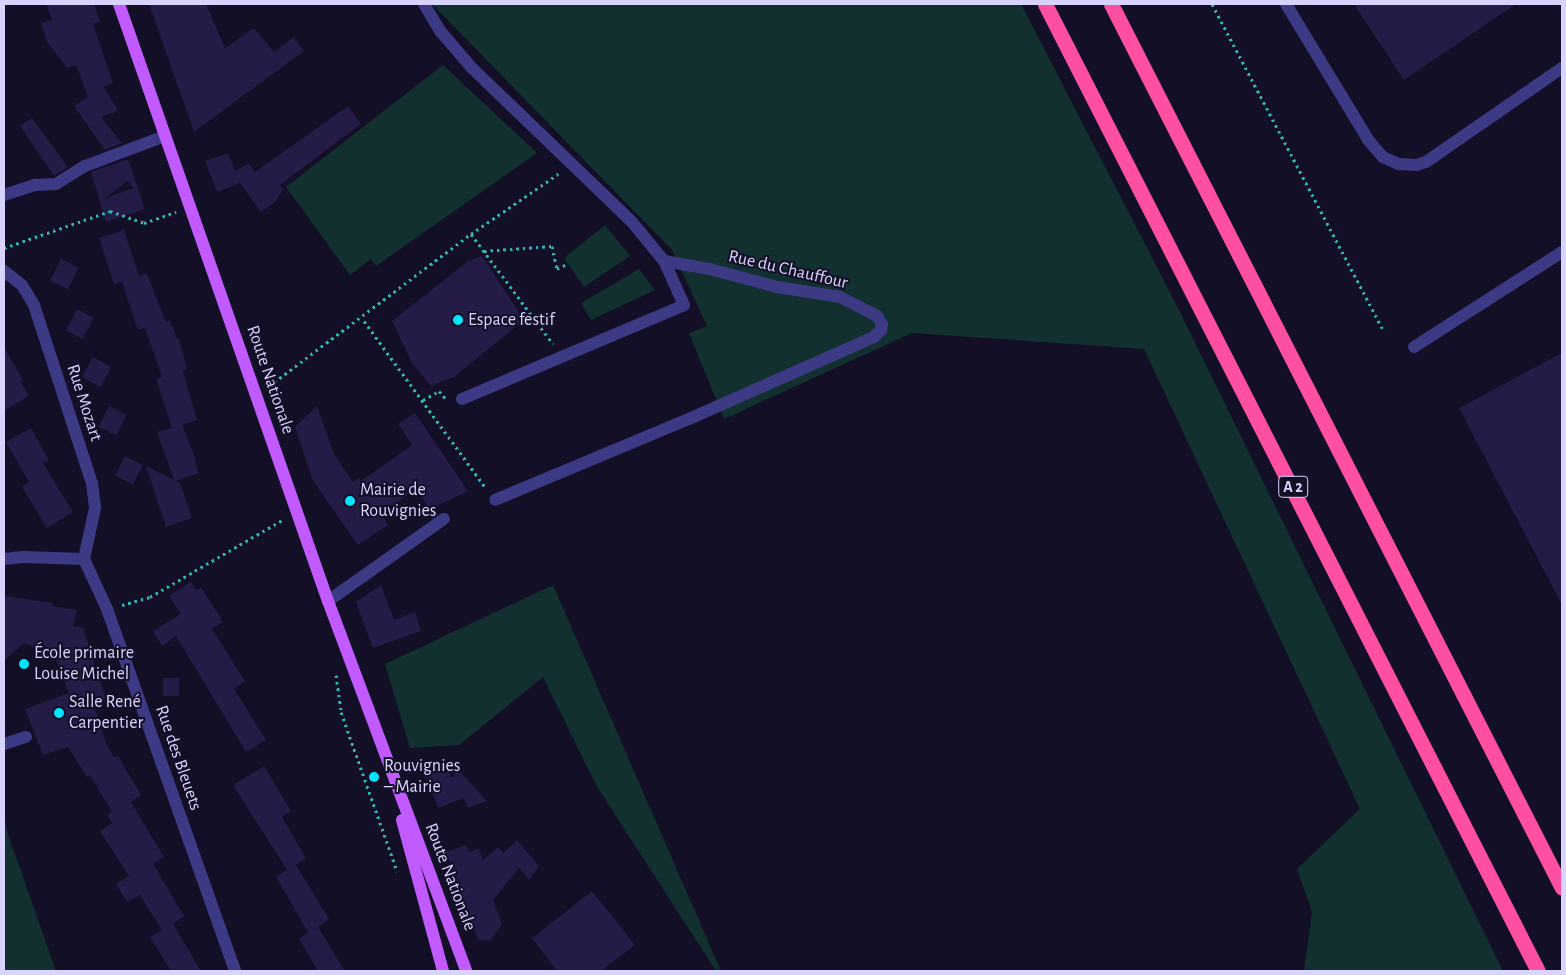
<!DOCTYPE html>
<meta charset="utf-8">
<style>
body{margin:0}
#map{position:relative;width:1566px;height:975px;overflow:hidden;background:#130f26;font-family:"Alegreya Sans",sans-serif}
div>[style]{position:absolute}
.green>*{inset:0;background:#12302f}
.building>*{inset:0;background:#241b47;transform-origin:0 0}
.path>*{height:3px;margin-top:-1.5px;transform-origin:0;background:repeating-linear-gradient(90deg,#2fb8b0 0 2.5px,transparent 0 6.5px)}
.minor>*{height:12px;margin:-6px;padding:0 6px;transform-origin:6px;border-radius:6px;background:#3d3a85}
.major>*{height:12px;margin:-6px;padding:0 6px;transform-origin:6px;border-radius:6px;background:#c25bff}
.highway>*{height:15px;margin:-7.5px;padding:0 7.5px;transform-origin:7.5px;border-radius:7.5px;background:#ff4fa3}
.dots>*{width:14px;height:14px;translate:-50% -50%;box-sizing:border-box;border:2px solid #130f26;border-radius:50%}
span{translate:-50% -50%;white-space:nowrap;text-align:center;line-height:1.15;-webkit-text-stroke:4px #130f26;paint-order:stroke}
.shield-label span{padding:1px 4px;background:#130f26;border:1px solid;border-radius:4px;-webkit-text-stroke-width:0}
.shield-label{font-size:16px;color:#d9d4ff;font-weight:700}
.street-label{font-size:18px;color:#d9d4ff}
.poi-label{font-size:18px;color:#d9d4ff}
.left{translate:0 -50%;text-align:left}
.frame{position:absolute;inset:0;border:5px solid #d9d4ff;pointer-events:none}
</style>
<div id="map">
<div class="green">
<i style="clip-path:polygon(432px 4px,1021px 4px,1178px 308px,1503px 971px,1304px 971px,1312px 912px,1297px 869px,1360px 809px,1144px 349px,912px 333px,724px 419px,689px 333px,707px 326px,672px 250px)"></i>
<i style="clip-path:polygon(443px 65px,537px 153px,376px 266px,371px 259px,350px 275px,286px 187px)"></i>
<i style="clip-path:polygon(605px 225px,630px 256px,584px 287px,564px 258px)"></i>
<i style="clip-path:polygon(639px 269px,655px 290px,591px 320px,581px 303px)"></i>
<i style="clip-path:polygon(553px 585px,721px 971px,716px 971px,596px 785px,543px 677px,459px 745px,410px 748px,385px 664px)"></i>
<i style="clip-path:polygon(4px 818px,9px 837px,56px 971px,4px 971px)"></i>
</div>
<div class="building">
<i style="clip-path:polygon(46px 4px,94px 4px,100px 21px,93px 24px,113px 83px,104px 87px,118px 111px,101px 117px,122px 143px,105px 150px,74px 106px,88px 97px,76px 65px,67px 68px,47px 42px,41px 23px,52px 20px)"></i>
<i style="clip-path:polygon(149px 4px,206px 4px,225px 48px,254px 28px,274px 52px,294px 37px,304px 51px,194px 132px)"></i>
<i style="clip-path:polygon(1354px 4px,1516px 4px,1404px 80px)"></i>
<i style="clip-path:polygon(348px 106px,361px 124px,280px 185px,283px 190px,274px 203px,261px 212px,240px 183px,217px 192px,205px 161px,228px 153px,235px 171px,249px 163px,255px 172px)"></i>
<i style="clip-path:polygon(32px 118px,68px 167px,54px 176px,20px 126px)"></i>
<i style="clip-path:polygon(evenodd,128px 159px,145px 209px,106px 222px,91px 172px,128px 159px,128px 181px,133px 188px,103px 199px,128px 181px)"></i>
<i style="clip-path:polygon(124px 230px,139px 276px,147px 274px,166px 322px,170px 320px,177px 339px,179px 339px,187px 369px,183px 371px,197px 420px,182px 425px,196px 460px,195px 461px,199px 473px,176px 481px,180px 483px,192px 518px,166px 527px,146px 466px,174px 480px,157px 432px,172px 428px,156px 379px,162px 377px,145px 328px,138px 330px,122px 282px,114px 284px,99px 238px)"></i>
<i style="clip-path:polygon(482px 256px,524px 320px,454px 377px,431px 386px,412px 363px,392px 321px,467px 262px)"></i>
<i style="left:61px;top:259px;width:20px;height:24px;rotate:27deg"></i>
<i style="left:77px;top:309px;width:19px;height:24px;rotate:28deg"></i>
<i style="clip-path:polygon(4px 347px,23px 380px,20px 381px,29px 396px,4px 411px)"></i>
<i style="clip-path:polygon(1562px 353px,1562px 605px,1459px 408px)"></i>
<i style="left:93px;top:357px;width:21px;height:23px;rotate:29deg"></i>
<i style="left:109px;top:406px;width:20px;height:23px;rotate:27deg"></i>
<i style="clip-path:polygon(317px 406px,334px 454px,353px 482px,359px 478px,361px 481px,412px 445px,398px 424px,415px 413px,468px 491px,429px 510px,417px 488px,381px 514px,388px 525px,358px 545px,313px 481px,295px 427px)"></i>
<i style="clip-path:polygon(31px 428px,49px 460px,43px 463px,73px 512px,47px 528px,22px 487px,29px 482px,6px 442px)"></i>
<i style="left:125px;top:456px;width:20px;height:22px;rotate:27deg"></i>
<i style="clip-path:polygon(191px 582px,196px 590px,201px 587px,223px 622px,212px 629px,245px 681px,234px 689px,266px 740px,246px 752px,176px 636px,162px 646px,153px 631px,181px 614px,169px 596px)"></i>
<i style="clip-path:polygon(381px 585px,394px 620px,415px 612px,421px 631px,373px 648px,356px 602px)"></i>
<i style="clip-path:polygon(4px 596px,53px 603px,52px 606px,77px 610px,73px 626px,83px 628px,106px 699px,93px 703px,106px 743px,114px 757px,118px 756px,141px 795px,131px 802px,164px 857px,153px 864px,184px 916px,173px 924px,201px 971px,171px 971px,150px 937px,162px 930px,150px 911px,140px 895px,127px 902px,116px 884px,129px 876px,100px 831px,112px 823px,107px 815px,112px 812px,90px 775px,87px 777px,68px 747px,43px 755px,25px 709px,69px 693px,56px 659px,52px 661px,44px 646px,35px 648px,24px 643px,4px 661px)"></i>
<i style="left:163px;top:678px;width:16px;height:18px"></i>
<i style="clip-path:polygon(445px 760px,451px 777px,455px 776px,451px 762px,487px 801px,468px 808px,464px 798px,438px 808px,424px 768px)"></i>
<i style="clip-path:polygon(264px 766px,291px 811px,282px 817px,306px 858px,296px 865px,329px 919px,318px 927px,345px 971px,318px 971px,299px 939px,308px 932px,276px 877px,287px 870px,233px 785px)"></i>
<i style="clip-path:polygon(517px 840px,539px 866px,529px 880px,519px 868px,493px 900px,502px 924px,490px 941px,478px 940px,446px 852px,466px 845px,469px 852px,479px 849px,483px 860px,498px 847px,503px 853px)"></i>
<i style="clip-path:polygon(592px 891px,635px 945px,601px 971px,557px 971px,532px 938px)"></i>
</div>
<div class="path">
<i style="left:1212px;top:4px;width:368px;rotate:62.3deg"></i>
<i style="left:471px;top:234px;width:137px;rotate:53.3deg"></i>
<i style="left:4px;top:248px;width:112px;rotate:-19.2deg"></i>
<i style="left:110px;top:211px;width:36px;rotate:19deg"></i>
<i style="left:144px;top:223px;width:34px;rotate:-19deg"></i>
<i style="left:484px;top:251px;width:68px;rotate:-4.2deg"></i>
<i style="left:552px;top:246px;width:24px;rotate:78deg"></i>
<i style="left:557px;top:269px;width:11px;rotate:-27deg"></i>
<i style="left:364px;top:321px;width:207px;rotate:53.9deg"></i>
<i style="left:269px;top:386px;width:253px;rotate:-37deg"></i>
<i style="left:471px;top:234px;width:106px;rotate:-34.6deg"></i>
<i style="left:423px;top:400px;width:18px;rotate:-29deg"></i>
<i style="left:439px;top:391px;width:11px;rotate:49deg"></i>
<i style="left:122px;top:605px;width:29px;rotate:-16deg"></i>
<i style="left:150px;top:597px;width:155px;rotate:-30.2deg"></i>
<i style="left:336px;top:675px;width:37px;rotate:82deg"></i>
<i style="left:341px;top:712px;width:169px;rotate:70.6deg"></i>
</div>
<div class="minor">
<i style="left:424px;top:4px;width:33px;rotate:59deg"></i>
<i style="left:441px;top:32px;width:48px;rotate:49.3deg"></i>
<i style="left:472px;top:68px;width:222px;rotate:43.9deg"></i>
<i style="left:632px;top:222px;width:50px;rotate:50.6deg"></i>
<i style="left:664px;top:261px;width:47px;rotate:9.9deg"></i>
<i style="left:710px;top:269px;width:69px;rotate:15deg"></i>
<i style="left:777px;top:287px;width:64px;rotate:9deg"></i>
<i style="left:840px;top:297px;width:42px;rotate:27.2deg"></i>
<i style="left:877px;top:316px;width:9px;rotate:58deg"></i>
<i style="left:882px;top:324px;width:6px;rotate:99deg"></i>
<i style="left:881px;top:330px;width:10px;rotate:135deg"></i>
<i style="left:874px;top:337px;width:200px;rotate:156.1deg"></i>
<i style="left:691px;top:418px;width:212px;rotate:157.3deg"></i>
<i style="left:1286px;top:4px;width:160px;rotate:58.8deg"></i>
<i style="left:1369px;top:141px;width:21px;rotate:49deg"></i>
<i style="left:1383px;top:157px;width:17px;rotate:24deg"></i>
<i style="left:1399px;top:164px;width:17px;rotate:3deg"></i>
<i style="left:1416px;top:165px;width:10px;rotate:-17deg"></i>
<i style="left:1426px;top:162px;width:165px;rotate:-34.7deg"></i>
<i style="left:4px;top:195px;width:33px;rotate:-18deg"></i>
<i style="left:35px;top:185px;width:21px;rotate:-3deg"></i>
<i style="left:56px;top:184px;width:34px;rotate:-32deg"></i>
<i style="left:85px;top:166px;width:85px;rotate:-20.6deg"></i>
<i style="left:4px;top:271px;width:23px;rotate:38deg"></i>
<i style="left:22px;top:285px;width:23px;rotate:59deg"></i>
<i style="left:34px;top:305px;width:187px;rotate:72deg"></i>
<i style="left:92px;top:483px;width:25px;rotate:83deg"></i>
<i style="left:95px;top:508px;width:52px;rotate:102.2deg"></i>
<i style="left:1414px;top:347px;width:176px;rotate:-32.7deg"></i>
<i style="left:462px;top:399px;width:241px;rotate:-22.9deg"></i>
<i style="left:684px;top:305px;width:48px;rotate:-114.4deg"></i>
<i style="left:4px;top:559px;width:19px;rotate:-6deg"></i>
<i style="left:23px;top:557px;width:61px;rotate:1.9deg"></i>
<i style="left:84px;top:559px;width:55px;rotate:65.3deg"></i>
<i style="left:107px;top:609px;width:384px;rotate:70.5deg"></i>
<i style="left:328px;top:601px;width:142px;rotate:-35.3deg"></i>
<i style="left:4px;top:744px;width:23px;rotate:-18deg"></i>
</div>
<div class="major">
<i style="left:119px;top:4px;width:633px;rotate:70.71deg"></i>
<i style="left:328px;top:601px;width:395px;rotate:69.5deg"></i>
<i style="left:402px;top:820px;width:156px;rotate:74.8deg"></i>
</div>
<div class="highway">
<i style="left:1045px;top:4px;width:1085px;rotate:62.99deg"></i>
<i style="left:1111px;top:4px;width:992px;rotate:62.97deg"></i>
</div>
<div class="dots">
<i style="left:458px;top:320px;background:#00e5ff"></i>
<i style="left:350px;top:501px;background:#00e5ff"></i>
<i style="left:24px;top:664px;background:#00e5ff"></i>
<i style="left:59px;top:713px;background:#00e5ff"></i>
<i style="left:374px;top:777px;background:#00e5ff"></i>
</div>
<div class="shield-label">
<span style="left:1293px;top:487px">A 2</span>
</div>
<div class="street-label">
<span style="left:788px;top:270px;rotate:13deg">Rue du Chauffour</span>
<span style="left:270px;top:380px;rotate:71deg">Route Nationale</span>
<span style="left:84px;top:403px;rotate:72deg">Rue Mozart</span>
<span style="left:178px;top:758px;rotate:71deg">Rue des Bleuets</span>
<span style="left:450px;top:877px;rotate:69deg">Route Nationale</span>
</div>
<div class="poi-label">
<span class="left" style="left:468px;top:320px">Espace festif</span>
<span class="left" style="left:360px;top:501px">Mairie de<br>Rouvignies</span>
<span class="left" style="left:34px;top:664px">École primaire<br>Louise Michel</span>
<span class="left" style="left:69px;top:713px">Salle René<br>Carpentier</span>
<span class="left" style="left:384px;top:777px">Rouvignies<br>– Mairie</span>
</div>
<div class="frame"></div>
</div>
